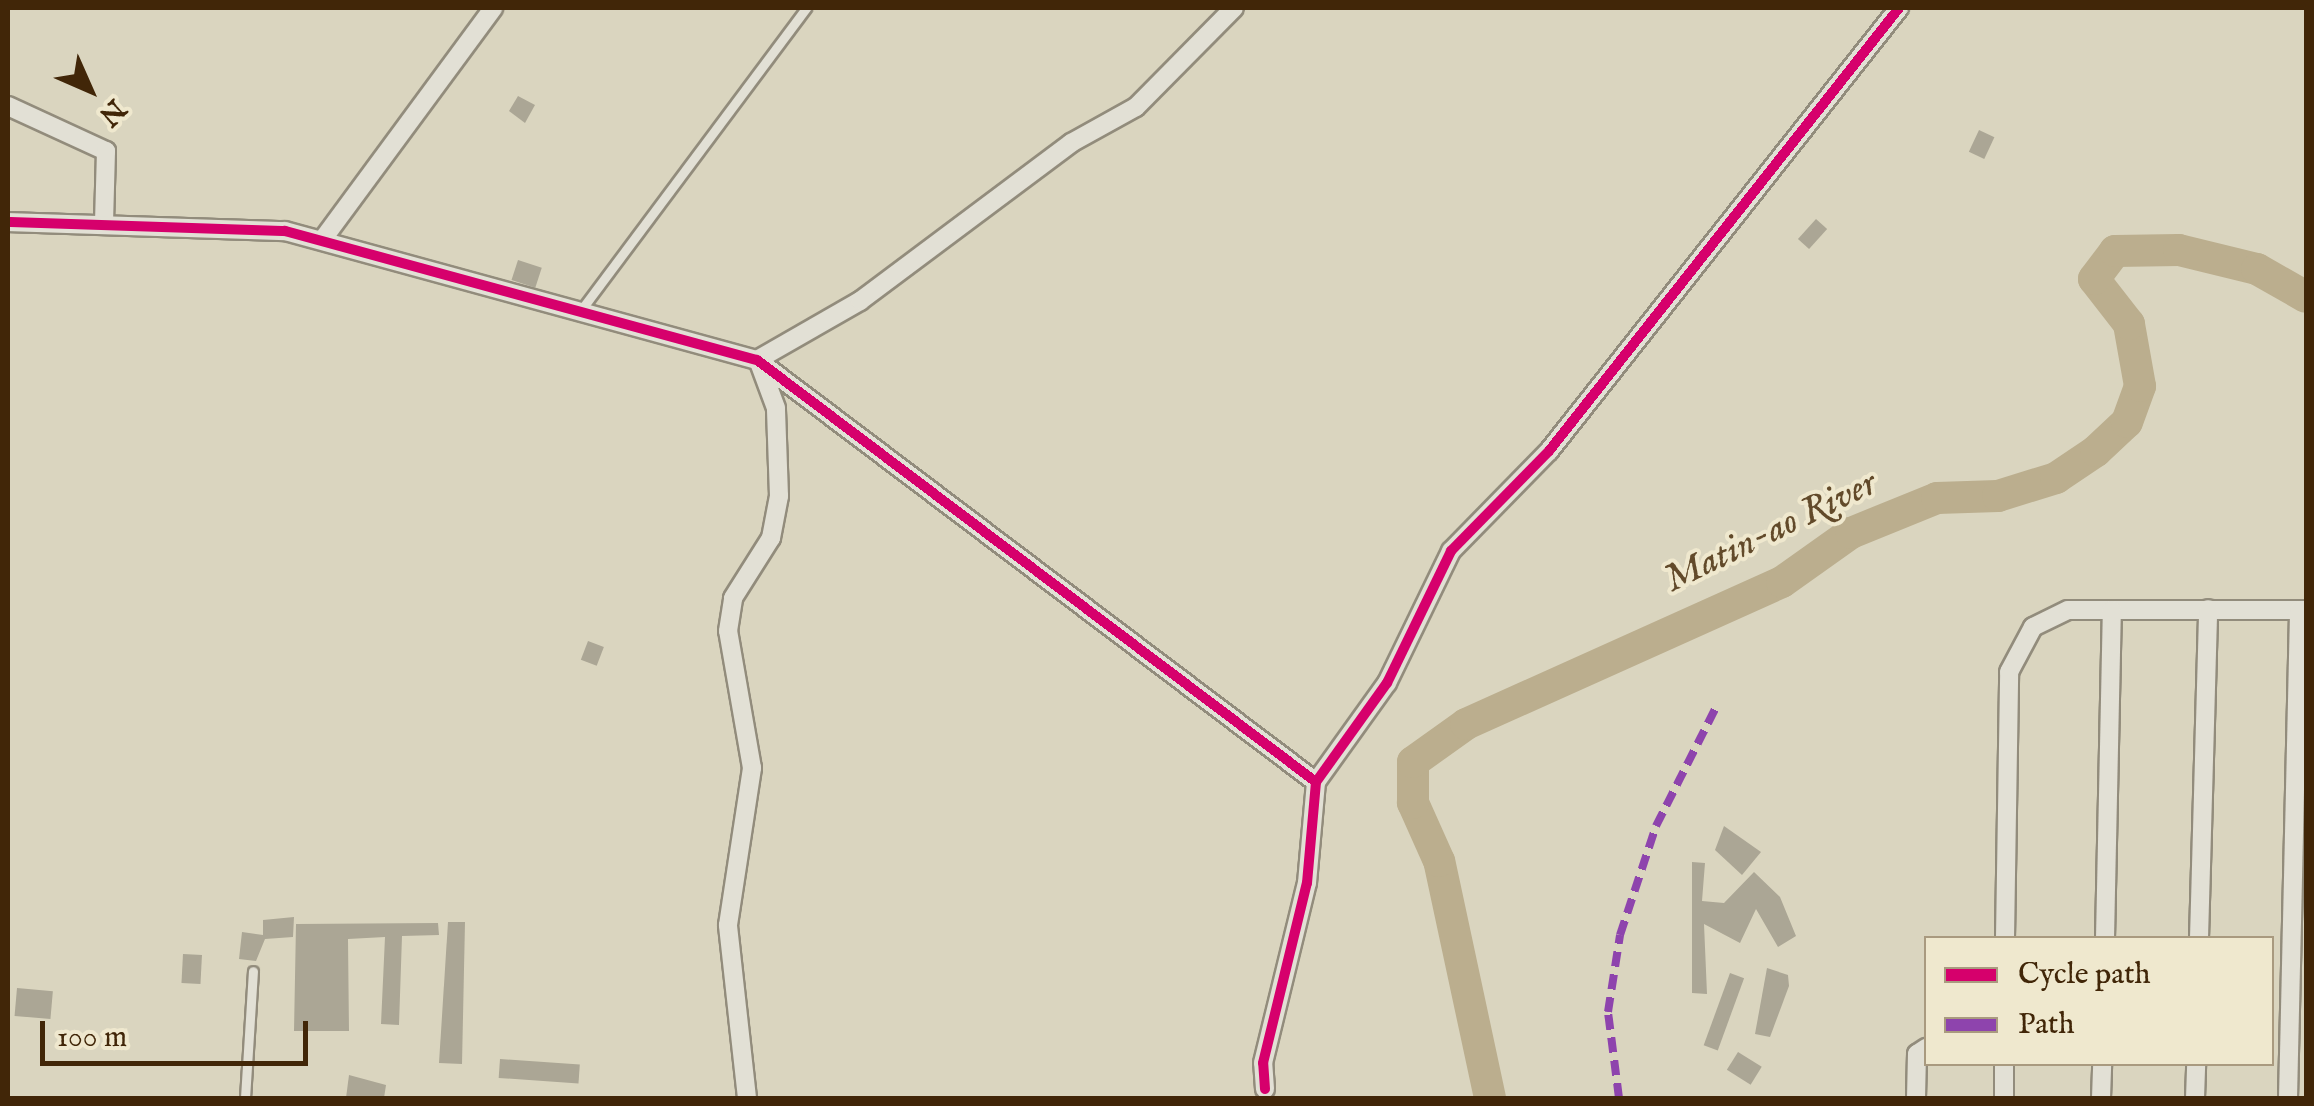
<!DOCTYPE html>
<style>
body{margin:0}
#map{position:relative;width:2314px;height:1106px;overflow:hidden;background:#dad5bf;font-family:"IM FELL English",serif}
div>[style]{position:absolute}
.river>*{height:32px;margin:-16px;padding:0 16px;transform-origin:16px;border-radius:16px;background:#bbae8e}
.building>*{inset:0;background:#aba695;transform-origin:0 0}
.roads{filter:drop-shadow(2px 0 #928c7c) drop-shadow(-2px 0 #928c7c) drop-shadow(0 2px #928c7c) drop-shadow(0 -2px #928c7c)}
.service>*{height:9px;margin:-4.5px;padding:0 4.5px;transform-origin:4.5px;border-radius:4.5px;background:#e2e0d5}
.minor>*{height:18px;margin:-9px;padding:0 9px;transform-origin:9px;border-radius:9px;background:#e2e0d5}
.quiet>*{height:8px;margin-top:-4px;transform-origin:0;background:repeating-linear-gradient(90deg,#8e44ad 0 15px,transparent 0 23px)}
.cycleway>*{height:10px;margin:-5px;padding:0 5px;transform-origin:5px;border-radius:5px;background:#d6006c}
span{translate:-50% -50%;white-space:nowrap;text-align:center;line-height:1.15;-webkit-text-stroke:8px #efe8ce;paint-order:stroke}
.water-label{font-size:38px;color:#624a2a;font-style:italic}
.frame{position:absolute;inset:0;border:10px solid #412608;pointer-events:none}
.legend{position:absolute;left:1924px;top:936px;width:350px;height:130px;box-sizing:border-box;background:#efe8ce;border:2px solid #a99a7f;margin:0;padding:12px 18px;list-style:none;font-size:30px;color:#412608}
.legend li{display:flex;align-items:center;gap:20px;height:50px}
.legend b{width:50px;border:2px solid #a99a7f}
.north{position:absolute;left:40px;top:40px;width:100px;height:100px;-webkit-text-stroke:8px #efe8ce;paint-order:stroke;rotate:135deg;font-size:28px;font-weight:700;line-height:40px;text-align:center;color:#412608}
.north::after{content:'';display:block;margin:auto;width:35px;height:45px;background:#412608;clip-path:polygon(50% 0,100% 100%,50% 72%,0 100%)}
.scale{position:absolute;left:40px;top:1021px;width:268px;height:45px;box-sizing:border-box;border:5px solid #412608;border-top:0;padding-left:12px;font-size:30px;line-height:35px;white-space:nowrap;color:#412608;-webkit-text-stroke:8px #efe8ce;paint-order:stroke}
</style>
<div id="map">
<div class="river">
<i style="left:1490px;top:1098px;width:242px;rotate:-102.1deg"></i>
<i style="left:1439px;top:861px;width:64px;rotate:-114.1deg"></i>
<i style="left:1413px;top:803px;width:41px;rotate:-90deg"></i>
<i style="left:1413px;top:762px;width:65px;rotate:-35.6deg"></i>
<i style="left:1466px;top:724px;width:346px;rotate:-24.2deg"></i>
<i style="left:1782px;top:582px;width:85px;rotate:-35.4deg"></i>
<i style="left:1851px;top:533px;width:93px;rotate:-22.1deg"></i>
<i style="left:1937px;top:498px;width:61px;rotate:-1.9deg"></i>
<i style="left:1998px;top:496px;width:61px;rotate:-17.2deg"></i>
<i style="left:2056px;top:478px;width:48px;rotate:-34deg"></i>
<i style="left:2096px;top:451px;width:42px;rotate:-43.1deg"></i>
<i style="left:2127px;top:422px;width:38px;rotate:-70deg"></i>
<i style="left:2140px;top:386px;width:63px;rotate:-100.1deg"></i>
<i style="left:2129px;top:324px;width:57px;rotate:-127.9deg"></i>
<i style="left:2094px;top:279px;width:35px;rotate:-53deg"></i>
<i style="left:2115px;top:251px;width:64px;rotate:-0.9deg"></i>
<i style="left:2179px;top:250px;width:80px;rotate:13.7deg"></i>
<i style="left:2257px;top:269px;width:56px;rotate:29.7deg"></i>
</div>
<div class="building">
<i style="clip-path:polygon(518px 96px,535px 105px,525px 123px,509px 111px)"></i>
<i style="left:1979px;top:130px;width:17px;height:24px;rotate:25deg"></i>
<i style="left:1816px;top:219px;width:15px;height:27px;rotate:42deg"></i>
<i style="left:518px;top:260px;width:25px;height:21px;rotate:18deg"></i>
<i style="left:588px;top:641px;width:17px;height:20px;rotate:21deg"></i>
<i style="clip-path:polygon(1724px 826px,1761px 852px,1742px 875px,1715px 850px)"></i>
<i style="clip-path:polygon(1692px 862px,1705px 863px,1702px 901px,1724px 903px,1754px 872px,1780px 897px,1796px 936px,1778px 947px,1756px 909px,1740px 943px,1704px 924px,1707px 994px,1692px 993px)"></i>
<i style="clip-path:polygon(294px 917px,293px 937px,265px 939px,256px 961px,239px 959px,242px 932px,263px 935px,263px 920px)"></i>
<i style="clip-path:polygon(448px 922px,465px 922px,462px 1064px,439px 1063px)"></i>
<i style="clip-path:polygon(438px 923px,439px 935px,402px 936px,399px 1025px,381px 1024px,385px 937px,348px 939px,349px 1031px,294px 1031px,296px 924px)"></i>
<i style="left:183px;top:954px;width:19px;height:29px;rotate:3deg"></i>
<i style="clip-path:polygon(1767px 968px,1788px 975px,1789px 986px,1770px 1037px,1755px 1034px)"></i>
<i style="left:1730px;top:973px;width:15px;height:77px;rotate:20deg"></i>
<i style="left:17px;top:988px;width:36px;height:28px;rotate:5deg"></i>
<i style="left:1738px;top:1052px;width:28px;height:21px;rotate:32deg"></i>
<i style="left:500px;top:1059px;width:80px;height:19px;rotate:4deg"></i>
<i style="clip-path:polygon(349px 1075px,386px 1085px,384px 1098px,346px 1098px)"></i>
</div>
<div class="roads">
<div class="service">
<i style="left:581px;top:310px;width:377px;rotate:-53.3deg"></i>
<i style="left:245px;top:1098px;width:127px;rotate:-86.4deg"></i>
</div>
<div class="minor">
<i style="left:8px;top:106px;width:108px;rotate:24.7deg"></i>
<i style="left:106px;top:151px;width:72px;rotate:91.6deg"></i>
<i style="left:8px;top:222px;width:277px;rotate:1.9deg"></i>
<i style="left:285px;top:231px;width:489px;rotate:15.3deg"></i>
<i style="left:757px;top:360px;width:700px;rotate:37.05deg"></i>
<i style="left:323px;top:239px;width:287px;rotate:-53.6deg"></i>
<i style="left:757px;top:360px;width:119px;rotate:-29.8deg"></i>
<i style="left:860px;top:301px;width:264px;rotate:-36.8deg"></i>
<i style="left:1071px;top:143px;width:74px;rotate:-29deg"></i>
<i style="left:1136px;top:107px;width:139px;rotate:-45.3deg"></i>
<i style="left:2005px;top:938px;width:266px;rotate:-89.1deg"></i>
<i style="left:2009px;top:672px;width:51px;rotate:-61.9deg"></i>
<i style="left:2033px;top:627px;width:39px;rotate:-26deg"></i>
<i style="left:2068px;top:610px;width:238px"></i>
<i style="left:2105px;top:938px;width:328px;rotate:-88.8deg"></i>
<i style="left:2199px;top:938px;width:329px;rotate:-88.4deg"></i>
<i style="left:1265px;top:1089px;width:26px;rotate:-94deg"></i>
<i style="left:1263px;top:1063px;width:185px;rotate:-76.3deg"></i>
<i style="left:1307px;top:883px;width:101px;rotate:-84.9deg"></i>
<i style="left:1316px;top:782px;width:122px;rotate:-54.4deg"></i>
<i style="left:1387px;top:683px;width:147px;rotate:-64.1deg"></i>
<i style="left:1451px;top:551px;width:140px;rotate:-45.6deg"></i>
<i style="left:1549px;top:451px;width:565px;rotate:-51.69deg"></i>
<i style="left:747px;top:1098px;width:174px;rotate:-96.3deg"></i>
<i style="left:728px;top:925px;width:159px;rotate:-81.3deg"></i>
<i style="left:752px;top:768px;width:139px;rotate:-99.9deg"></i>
<i style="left:728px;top:631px;width:33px;rotate:-81deg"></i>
<i style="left:733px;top:598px;width:71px;rotate:-57.7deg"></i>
<i style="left:771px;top:538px;width:43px;rotate:-79.2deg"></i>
<i style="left:779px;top:496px;width:88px;rotate:-92deg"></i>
<i style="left:776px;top:408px;width:46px;rotate:-110.4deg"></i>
<i style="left:1916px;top:1098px;width:44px;rotate:-88.7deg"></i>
<i style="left:1917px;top:1054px;width:11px;rotate:-34deg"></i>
<i style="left:2004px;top:1098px;width:34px;rotate:-90deg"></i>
<i style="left:2101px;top:1098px;width:34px;rotate:-88deg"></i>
<i style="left:2195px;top:1098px;width:34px;rotate:-88deg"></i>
<i style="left:2288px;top:1098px;width:488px;rotate:-88.7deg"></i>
</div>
</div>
<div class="quiet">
<i style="left:1619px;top:1098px;width:87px;rotate:-97.3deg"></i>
<i style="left:1608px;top:1012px;width:78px;rotate:-81.1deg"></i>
<i style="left:1620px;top:935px;width:115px;rotate:-71.7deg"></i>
<i style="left:1656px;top:826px;width:136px;rotate:-63.2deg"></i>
</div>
<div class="cycleway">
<i style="left:8px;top:222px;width:277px;rotate:1.9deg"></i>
<i style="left:285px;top:231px;width:489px;rotate:15.3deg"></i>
<i style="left:757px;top:360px;width:700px;rotate:37.05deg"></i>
<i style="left:1265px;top:1089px;width:26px;rotate:-94deg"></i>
<i style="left:1263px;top:1063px;width:185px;rotate:-76.3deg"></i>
<i style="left:1307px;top:883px;width:101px;rotate:-84.9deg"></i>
<i style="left:1316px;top:782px;width:122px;rotate:-54.4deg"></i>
<i style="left:1387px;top:683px;width:147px;rotate:-64.1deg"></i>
<i style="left:1451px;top:551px;width:140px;rotate:-45.6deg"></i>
<i style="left:1549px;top:451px;width:565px;rotate:-51.69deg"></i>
</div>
<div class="water-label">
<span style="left:1771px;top:533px;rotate:-26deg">Matin-ao River</span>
</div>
<div class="frame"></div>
<ul class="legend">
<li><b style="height:12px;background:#d6006c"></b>Cycle path</li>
<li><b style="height:12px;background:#8e44ad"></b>Path</li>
</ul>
<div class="north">N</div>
<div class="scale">100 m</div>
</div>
